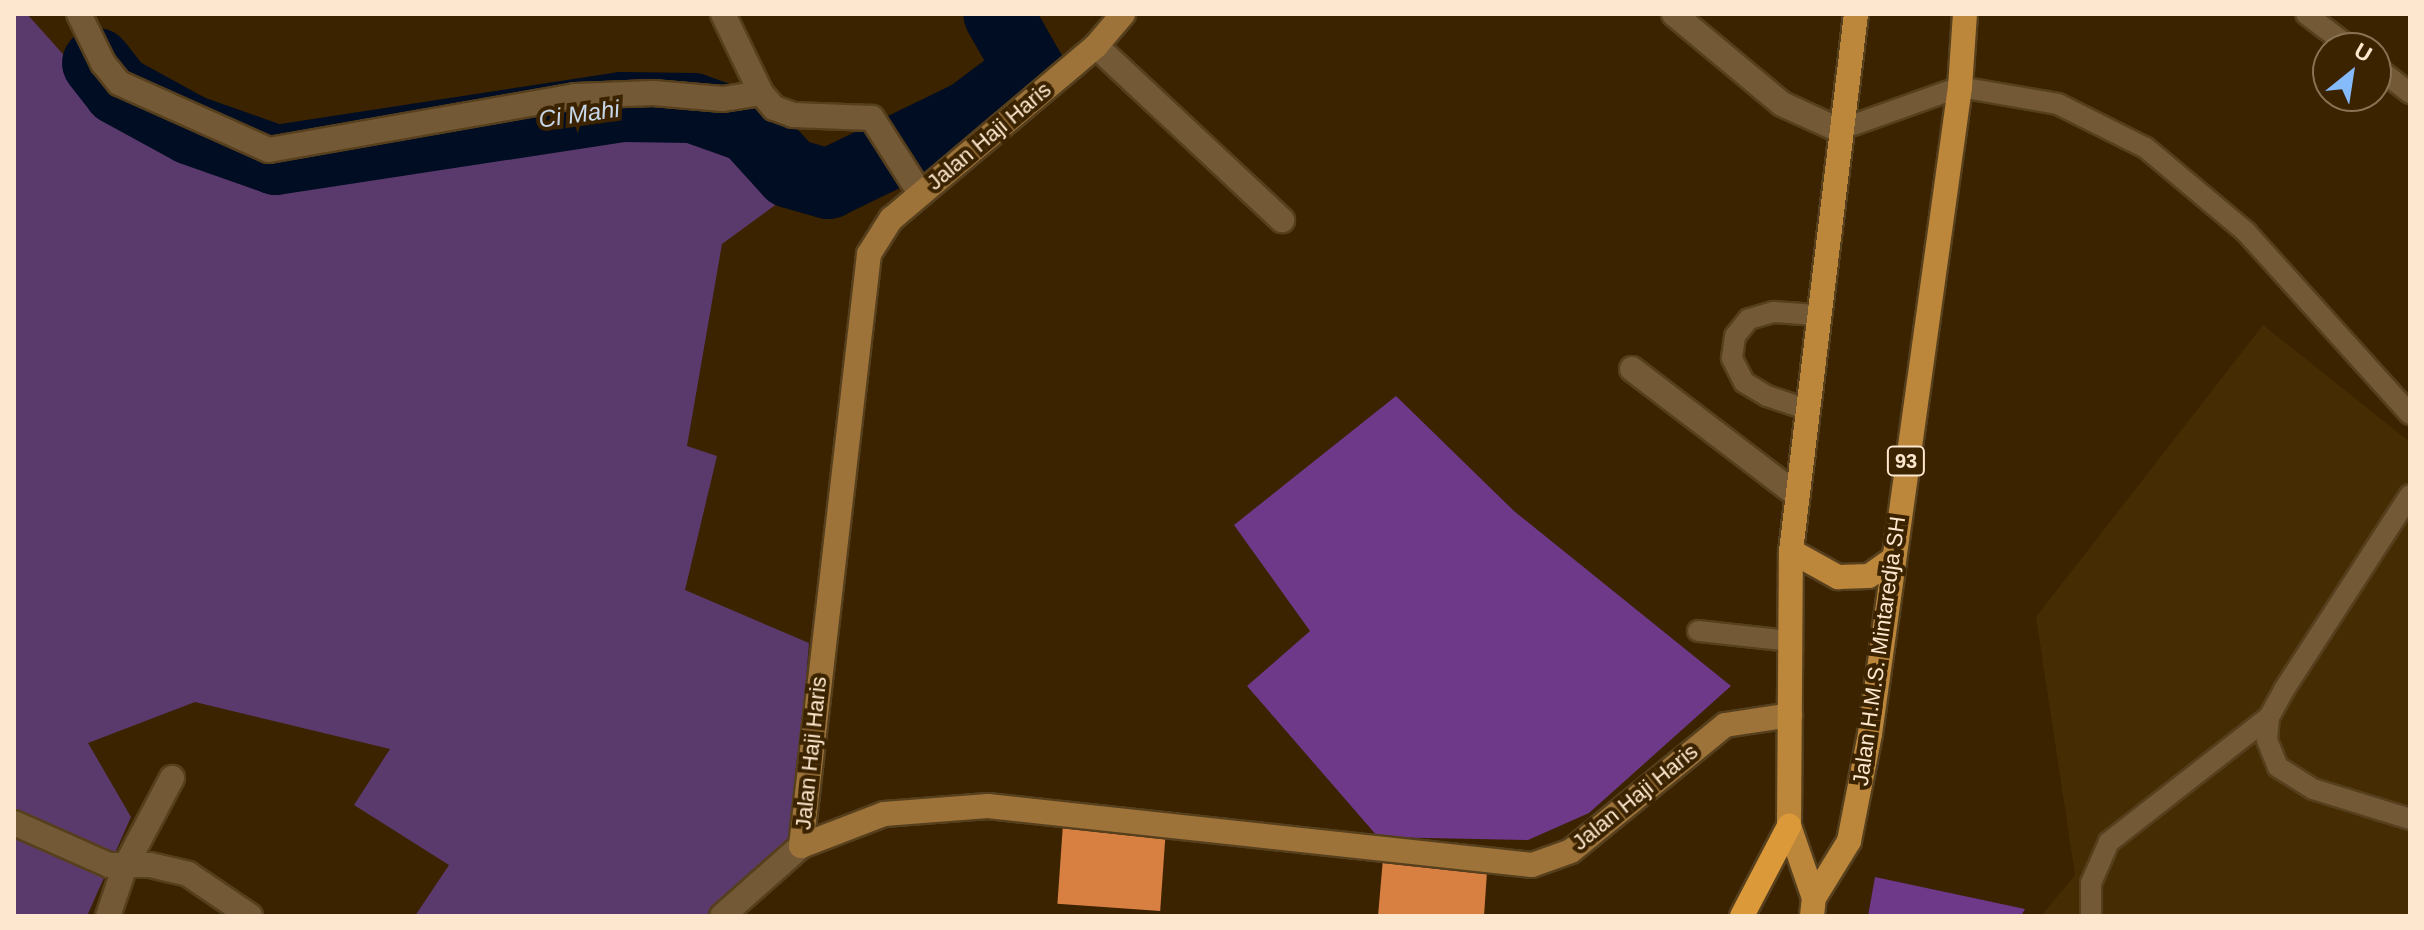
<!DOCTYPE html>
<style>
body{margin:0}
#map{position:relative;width:2424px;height:930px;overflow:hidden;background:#3b2300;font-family:Arial,sans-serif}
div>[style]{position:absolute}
.built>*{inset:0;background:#462c02}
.green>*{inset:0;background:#5a3a6c}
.forest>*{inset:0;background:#6d3988}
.river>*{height:70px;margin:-35px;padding:0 35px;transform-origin:35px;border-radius:35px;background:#000d23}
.building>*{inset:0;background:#d87f42;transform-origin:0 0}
.roads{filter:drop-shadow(2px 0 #563f1d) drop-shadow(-2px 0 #563f1d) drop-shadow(0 2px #563f1d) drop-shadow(0 -2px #563f1d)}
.lane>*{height:20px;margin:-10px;padding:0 10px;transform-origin:10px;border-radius:10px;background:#745937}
.street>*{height:24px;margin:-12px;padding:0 12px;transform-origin:12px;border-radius:12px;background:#745937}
.secondary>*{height:24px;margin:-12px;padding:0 12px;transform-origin:12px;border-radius:12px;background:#9d733a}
.primary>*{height:24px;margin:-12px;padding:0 12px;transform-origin:12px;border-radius:12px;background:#bd873b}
.highway>*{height:24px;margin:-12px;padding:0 12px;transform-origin:12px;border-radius:12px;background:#db9939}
span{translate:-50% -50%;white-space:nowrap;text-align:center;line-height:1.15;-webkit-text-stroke:8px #3b2300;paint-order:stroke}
.shield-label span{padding:2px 6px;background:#3b2300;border:2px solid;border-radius:6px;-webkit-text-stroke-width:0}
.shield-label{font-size:20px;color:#fde8cf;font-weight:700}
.street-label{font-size:22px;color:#fde8cf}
.water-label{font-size:24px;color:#c6d7ea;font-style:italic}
.frame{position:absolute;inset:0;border:16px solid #fde8cf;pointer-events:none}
.north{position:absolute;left:2312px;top:32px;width:80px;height:80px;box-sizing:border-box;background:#3b2300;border:2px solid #897253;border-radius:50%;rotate:30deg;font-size:22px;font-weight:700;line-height:32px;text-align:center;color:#fde8cf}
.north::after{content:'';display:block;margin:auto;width:28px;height:36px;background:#85bbfb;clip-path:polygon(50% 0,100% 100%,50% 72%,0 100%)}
</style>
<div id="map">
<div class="built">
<i style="clip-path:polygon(2263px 325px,2410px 442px,2410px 916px,2041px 916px,2075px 875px,2036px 617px)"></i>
</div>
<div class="green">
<i style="clip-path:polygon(14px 14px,27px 14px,104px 100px,233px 164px,314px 171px,621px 119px,726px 135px,760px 152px,786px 197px,722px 244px,687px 446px,717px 456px,685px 590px,809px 643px,793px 837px,714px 916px,415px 916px,449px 865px,354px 805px,390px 749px,195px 702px,88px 743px,131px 817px,87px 916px,14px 916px)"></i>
</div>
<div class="forest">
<i style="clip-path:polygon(1396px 396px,1514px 511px,1731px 686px,1589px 813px,1528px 840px,1378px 837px,1247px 686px,1310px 631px,1234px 525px)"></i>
<i style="clip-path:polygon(1875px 877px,2025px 909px,2021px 916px,1868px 916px)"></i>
</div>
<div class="river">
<i style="left:97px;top:63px;width:34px;rotate:52deg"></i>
<i style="left:118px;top:90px;width:83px;rotate:28.7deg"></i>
<i style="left:191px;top:130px;width:90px;rotate:19.4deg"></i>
<i style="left:276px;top:160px;width:351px;rotate:-8.7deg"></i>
<i style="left:623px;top:107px;width:70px;rotate:0.8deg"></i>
<i style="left:693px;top:108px;width:59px;rotate:19.7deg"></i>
<i style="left:749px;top:128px;width:61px;rotate:47.7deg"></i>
<i style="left:790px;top:173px;width:40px;rotate:16deg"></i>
<i style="left:828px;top:184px;width:158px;rotate:-25.9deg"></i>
<i style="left:970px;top:115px;width:75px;rotate:-36.9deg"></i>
<i style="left:1030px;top:70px;width:64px;rotate:-119.7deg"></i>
</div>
<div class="building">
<i style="left:1063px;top:824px;width:103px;height:80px;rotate:4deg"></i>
<i style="clip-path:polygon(1384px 847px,1488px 857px,1484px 916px,1378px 916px)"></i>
</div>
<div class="roads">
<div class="lane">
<i style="left:2306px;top:14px;width:56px;rotate:37.1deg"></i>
<i style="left:2376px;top:67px;width:43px;rotate:37.4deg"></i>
<i style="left:1839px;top:130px;width:128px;rotate:-19.6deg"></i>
<i style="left:1960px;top:87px;width:99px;rotate:9.8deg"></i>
<i style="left:2058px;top:104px;width:98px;rotate:26.6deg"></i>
<i style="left:2146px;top:148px;width:131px;rotate:40deg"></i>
<i style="left:2246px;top:232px;width:245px;rotate:48deg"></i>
<i style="left:1806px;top:409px;width:41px;rotate:-161.6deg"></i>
<i style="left:1767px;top:396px;width:27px;rotate:-149deg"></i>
<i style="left:1744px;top:382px;width:27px;rotate:-117deg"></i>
<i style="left:1732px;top:358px;width:22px;rotate:-82deg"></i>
<i style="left:1735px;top:336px;width:22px;rotate:-51deg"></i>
<i style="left:1749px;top:319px;width:26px;rotate:-16deg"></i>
<i style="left:1774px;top:312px;width:42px;rotate:4.1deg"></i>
<i style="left:2410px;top:495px;width:232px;rotate:122.9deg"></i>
<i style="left:2284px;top:690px;width:31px;rotate:119deg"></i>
<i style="left:2269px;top:717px;width:23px;rotate:95deg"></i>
<i style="left:2267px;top:740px;width:29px;rotate:68deg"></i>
<i style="left:2278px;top:767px;width:41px;rotate:32.2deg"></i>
<i style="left:2313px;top:789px;width:102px;rotate:17.2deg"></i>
<i style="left:1698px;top:631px;width:93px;rotate:6.2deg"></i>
<i style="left:2091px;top:916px;width:33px;rotate:-90deg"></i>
<i style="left:2091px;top:883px;width:45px;rotate:-66.3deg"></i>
<i style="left:2109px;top:842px;width:203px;rotate:-38deg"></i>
</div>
<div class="street">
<i style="left:79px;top:14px;width:55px;rotate:63.9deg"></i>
<i style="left:103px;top:63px;width:26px;rotate:51deg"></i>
<i style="left:119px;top:83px;width:164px;rotate:24.1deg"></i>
<i style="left:269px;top:150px;width:311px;rotate:-10deg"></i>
<i style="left:575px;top:96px;width:78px;rotate:-2.2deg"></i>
<i style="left:653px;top:93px;width:70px;rotate:4.9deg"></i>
<i style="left:723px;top:99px;width:38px;rotate:-9deg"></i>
<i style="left:723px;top:14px;width:88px;rotate:64.3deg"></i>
<i style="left:761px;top:93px;width:20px;rotate:49deg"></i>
<i style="left:774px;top:108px;width:20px;rotate:20deg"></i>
<i style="left:793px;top:115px;width:79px;rotate:2.2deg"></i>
<i style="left:872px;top:118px;width:89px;rotate:57.4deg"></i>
<i style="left:1674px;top:14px;width:141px;rotate:39.8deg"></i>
<i style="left:1782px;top:104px;width:63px;rotate:24.5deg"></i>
<i style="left:1096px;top:46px;width:255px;rotate:43.1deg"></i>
<i style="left:1632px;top:369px;width:208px;rotate:37.4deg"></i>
<i style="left:14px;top:823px;width:104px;rotate:23.9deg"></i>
<i style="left:109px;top:865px;width:41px"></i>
<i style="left:150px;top:865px;width:39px;rotate:13deg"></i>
<i style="left:188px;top:874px;width:75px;rotate:34.1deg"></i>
<i style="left:108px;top:916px;width:50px;rotate:-71.2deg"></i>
<i style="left:124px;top:869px;width:103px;rotate:-62.2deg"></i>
<i style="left:722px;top:916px;width:106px;rotate:-41.5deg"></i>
</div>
<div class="secondary">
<i style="left:1123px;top:14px;width:42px;rotate:130.2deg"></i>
<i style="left:1096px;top:46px;width:268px;rotate:139.8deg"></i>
<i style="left:891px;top:219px;width:41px;rotate:122.2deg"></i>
<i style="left:869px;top:254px;width:596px;rotate:96.55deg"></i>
<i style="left:801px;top:846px;width:89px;rotate:-21.1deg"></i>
<i style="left:884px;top:814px;width:104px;rotate:-4.4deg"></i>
<i style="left:988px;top:806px;width:547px;rotate:6.19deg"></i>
<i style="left:1532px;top:865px;width:41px;rotate:-19.7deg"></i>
<i style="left:1571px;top:851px;width:199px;rotate:-39.3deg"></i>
<i style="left:1725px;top:725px;width:66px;rotate:-8.7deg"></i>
</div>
<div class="primary">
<i style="left:1791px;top:551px;width:54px;rotate:29deg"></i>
<i style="left:1838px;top:577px;width:31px;rotate:-2deg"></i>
<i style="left:1869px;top:576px;width:28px;rotate:-35deg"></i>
<i style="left:1814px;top:898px;width:76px;rotate:-109.1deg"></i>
<i style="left:1789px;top:826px;width:275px;rotate:-89.6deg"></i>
<i style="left:1791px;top:551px;width:541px;rotate:-83.1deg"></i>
<i style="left:1812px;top:916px;width:18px;rotate:-84deg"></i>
<i style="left:1814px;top:898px;width:67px;rotate:-58.4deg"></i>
<i style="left:1849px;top:841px;width:109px;rotate:-78.9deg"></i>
<i style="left:1870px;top:734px;width:653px;rotate:-82.08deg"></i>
<i style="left:1960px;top:87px;width:73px;rotate:-86.1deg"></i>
</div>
<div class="highway">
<i style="left:1742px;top:916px;width:102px;rotate:-62.4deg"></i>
</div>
</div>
<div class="shield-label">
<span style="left:1906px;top:461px">93</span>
</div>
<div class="street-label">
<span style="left:989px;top:136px;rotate:-40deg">Jalan Haji Haris</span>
<span style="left:1879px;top:651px;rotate:-82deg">Jalan H.M.S. Mintaredja SH</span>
<span style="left:811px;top:753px;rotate:-84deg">Jalan Haji Haris</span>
<span style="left:1635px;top:797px;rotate:-39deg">Jalan Haji Haris</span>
</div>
<div class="water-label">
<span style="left:579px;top:114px;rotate:-8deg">Ci Mahi</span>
</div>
<div class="frame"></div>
<div class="north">U</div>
</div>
